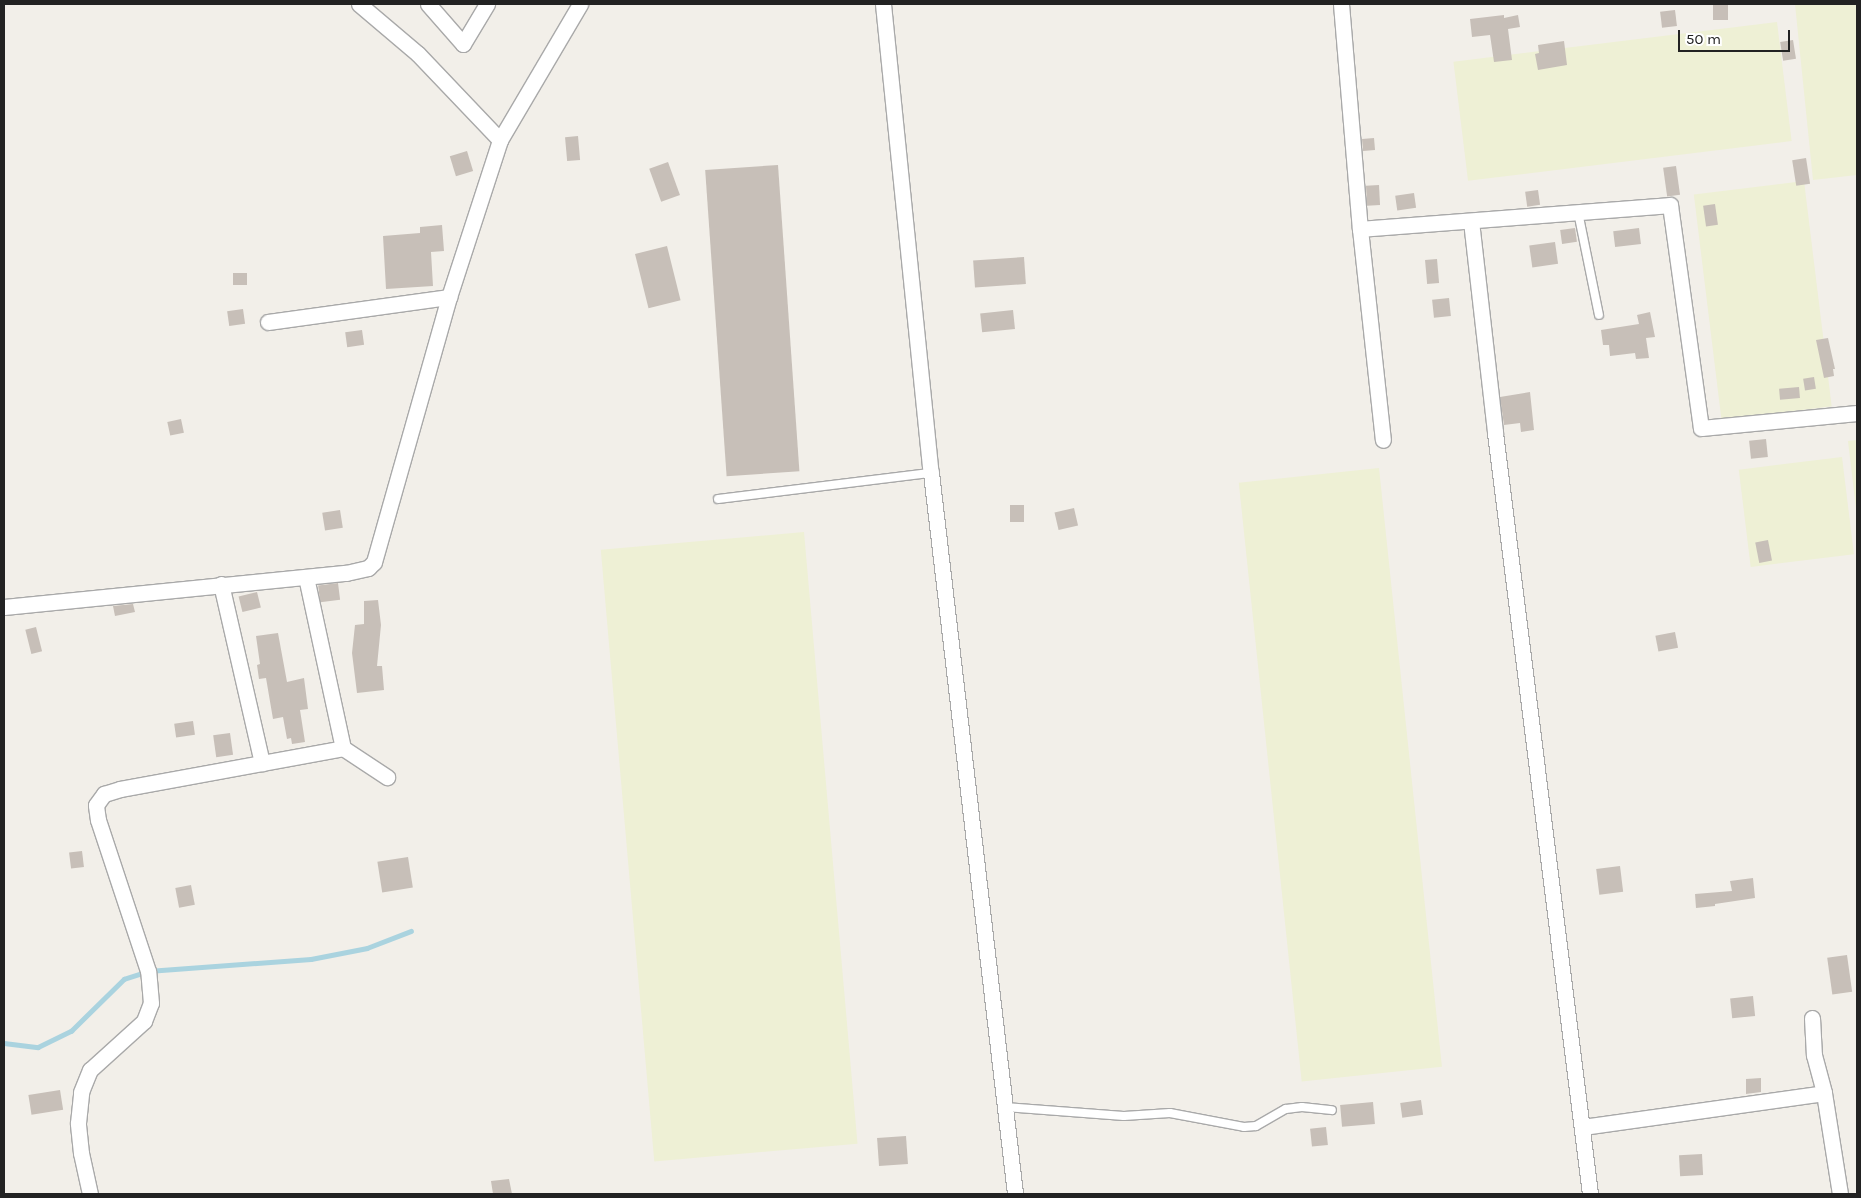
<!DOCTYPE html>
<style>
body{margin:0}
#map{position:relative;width:1861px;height:1198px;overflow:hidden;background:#f2efe9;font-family:Karla,sans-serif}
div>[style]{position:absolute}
.farmland>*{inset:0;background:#eef0d5;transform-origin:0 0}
.stream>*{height:4.5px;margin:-2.25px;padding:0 2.25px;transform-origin:2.25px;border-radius:2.25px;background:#aad3df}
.building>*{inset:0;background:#c7bfb8;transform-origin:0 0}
.roads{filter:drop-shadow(1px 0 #a9a9a9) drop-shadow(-1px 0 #a9a9a9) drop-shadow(0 1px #a9a9a9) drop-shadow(0 -1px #a9a9a9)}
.service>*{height:8px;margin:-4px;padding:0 4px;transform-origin:4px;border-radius:4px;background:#fff}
.minor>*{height:15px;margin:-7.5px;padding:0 7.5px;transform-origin:7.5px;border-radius:7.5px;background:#fff}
span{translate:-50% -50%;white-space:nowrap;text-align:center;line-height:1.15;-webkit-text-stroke:4px #fff;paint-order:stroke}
.frame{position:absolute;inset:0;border:5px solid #222;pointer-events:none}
.scale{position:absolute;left:1678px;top:30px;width:112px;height:22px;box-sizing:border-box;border:2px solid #222;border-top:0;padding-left:6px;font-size:15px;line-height:18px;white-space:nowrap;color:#222;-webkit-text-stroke:4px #fff;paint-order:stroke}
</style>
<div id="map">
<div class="farmland">
<i style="clip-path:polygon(1795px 4px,1857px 4px,1857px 175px,1813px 180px)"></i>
<i style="left:1777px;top:22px;width:120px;height:326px;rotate:83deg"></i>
<i style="left:1804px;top:181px;width:227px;height:111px;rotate:83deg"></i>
<i style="clip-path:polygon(1857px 440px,1857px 517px,1848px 441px)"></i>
<i style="left:1842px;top:457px;width:98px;height:104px;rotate:83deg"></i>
<i style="left:1379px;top:468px;width:602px;height:141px;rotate:84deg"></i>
<i style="left:804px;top:532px;width:614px;height:204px;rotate:85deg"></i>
</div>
<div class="stream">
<i style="left:4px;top:1043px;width:34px;rotate:7deg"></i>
<i style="left:38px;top:1047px;width:37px;rotate:-26deg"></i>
<i style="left:71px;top:1031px;width:74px;rotate:-44.5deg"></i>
<i style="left:124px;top:979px;width:25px;rotate:-18deg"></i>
<i style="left:148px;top:971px;width:163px;rotate:-4.2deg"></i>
<i style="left:311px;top:959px;width:57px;rotate:-11.1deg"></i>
<i style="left:367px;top:948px;width:47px;rotate:-21.1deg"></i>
</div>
<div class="building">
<i style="left:1713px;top:4px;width:15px;height:16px"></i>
<i style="left:1675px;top:10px;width:16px;height:15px;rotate:83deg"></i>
<i style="clip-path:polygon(1504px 15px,1504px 18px,1518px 15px,1520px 27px,1508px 29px,1512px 60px,1494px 62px,1490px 35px,1472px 37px,1470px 19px)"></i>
<i style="left:1793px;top:40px;width:19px;height:13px;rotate:81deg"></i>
<i style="clip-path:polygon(1564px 41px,1567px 65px,1538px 70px,1535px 54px,1539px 53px,1538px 45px)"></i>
<i style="left:578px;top:136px;width:24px;height:13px;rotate:85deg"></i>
<i style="left:1374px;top:138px;width:12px;height:12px;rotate:85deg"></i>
<i style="left:467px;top:151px;width:21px;height:18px;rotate:73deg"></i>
<i style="left:1806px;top:158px;width:26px;height:14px;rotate:81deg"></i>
<i style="left:668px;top:162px;width:35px;height:20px;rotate:70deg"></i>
<i style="left:778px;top:165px;width:307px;height:73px;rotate:86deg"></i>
<i style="left:1676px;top:166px;width:29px;height:13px;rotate:82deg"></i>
<i style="left:1379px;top:185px;width:20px;height:13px;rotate:87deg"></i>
<i style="left:1538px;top:190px;width:15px;height:13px;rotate:82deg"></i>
<i style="left:1414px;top:193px;width:15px;height:19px;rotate:82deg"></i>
<i style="left:1715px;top:204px;width:21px;height:12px;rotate:82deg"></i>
<i style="clip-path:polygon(442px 225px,444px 251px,431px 252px,433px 286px,386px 289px,383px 236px,420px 233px,420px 227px)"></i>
<i style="left:1575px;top:228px;width:14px;height:15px;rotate:82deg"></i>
<i style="left:1639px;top:228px;width:16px;height:26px;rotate:83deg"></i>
<i style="left:1555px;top:242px;width:22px;height:26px;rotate:82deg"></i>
<i style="left:667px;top:246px;width:56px;height:33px;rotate:76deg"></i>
<i style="left:1024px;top:257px;width:27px;height:51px;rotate:86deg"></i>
<i style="left:1437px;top:259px;width:24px;height:12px;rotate:85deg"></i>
<i style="left:233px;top:273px;width:14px;height:12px"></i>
<i style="left:1449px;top:298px;width:18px;height:17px;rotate:84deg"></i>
<i style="left:243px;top:309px;width:15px;height:16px;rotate:82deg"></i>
<i style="left:1013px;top:310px;width:19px;height:33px;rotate:84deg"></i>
<i style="clip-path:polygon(1650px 312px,1655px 337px,1646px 338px,1649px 358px,1636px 359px,1635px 353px,1610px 356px,1609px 345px,1603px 345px,1601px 330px,1639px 324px,1637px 315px)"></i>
<i style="left:362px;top:330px;width:15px;height:17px;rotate:82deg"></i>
<i style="clip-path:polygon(1828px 338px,1835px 369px,1833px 369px,1834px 376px,1824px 378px,1816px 340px)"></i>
<i style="left:1814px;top:377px;width:12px;height:11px;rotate:81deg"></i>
<i style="left:1799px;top:387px;width:11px;height:20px;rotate:85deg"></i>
<i style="clip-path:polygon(1530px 392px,1534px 430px,1521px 432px,1520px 423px,1504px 425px,1500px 397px)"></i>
<i style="left:181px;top:419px;width:14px;height:14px;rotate:78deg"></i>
<i style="left:1766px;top:439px;width:18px;height:17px;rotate:84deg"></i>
<i style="left:1010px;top:505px;width:14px;height:17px"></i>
<i style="left:1074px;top:508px;width:18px;height:20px;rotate:77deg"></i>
<i style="left:340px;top:510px;width:18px;height:18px;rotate:81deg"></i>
<i style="left:1768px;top:540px;width:21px;height:13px;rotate:79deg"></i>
<i style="left:338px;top:583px;width:17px;height:20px;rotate:83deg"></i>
<i style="left:257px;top:592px;width:16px;height:19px;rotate:76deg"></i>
<i style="clip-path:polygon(378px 600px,381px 625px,377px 666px,382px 666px,384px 690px,357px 693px,352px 653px,355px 625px,364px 624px,364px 601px)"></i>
<i style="clip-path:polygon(133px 604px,135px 612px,115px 616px,113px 606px)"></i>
<i style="left:36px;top:627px;width:25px;height:11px;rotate:76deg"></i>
<i style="left:1675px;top:632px;width:16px;height:20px;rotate:79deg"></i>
<i style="clip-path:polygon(278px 633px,287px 682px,304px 678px,308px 709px,300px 710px,305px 742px,292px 744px,291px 738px,287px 739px,283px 717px,273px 719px,266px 678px,259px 679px,257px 665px,260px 664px,256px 636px)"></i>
<i style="left:193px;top:721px;width:14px;height:19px;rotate:82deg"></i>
<i style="left:230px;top:733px;width:22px;height:17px;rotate:82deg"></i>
<i style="left:82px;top:851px;width:16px;height:13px;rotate:83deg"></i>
<i style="left:408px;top:857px;width:31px;height:31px;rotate:81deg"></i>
<i style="left:1620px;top:866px;width:26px;height:24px;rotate:83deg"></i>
<i style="clip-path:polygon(1753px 878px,1755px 898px,1715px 904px,1715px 906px,1696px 908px,1695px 894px,1732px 891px,1730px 881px)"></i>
<i style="left:191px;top:885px;width:20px;height:16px;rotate:79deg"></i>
<i style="left:1847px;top:955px;width:37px;height:20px;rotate:82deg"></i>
<i style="left:1753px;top:996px;width:20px;height:23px;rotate:84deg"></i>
<i style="clip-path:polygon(1761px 1078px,1761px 1092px,1746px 1094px,1746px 1079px)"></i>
<i style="left:60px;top:1090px;width:20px;height:32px;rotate:81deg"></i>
<i style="left:1421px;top:1100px;width:15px;height:21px;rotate:82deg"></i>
<i style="left:1373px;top:1102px;width:22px;height:33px;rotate:85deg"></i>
<i style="left:1326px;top:1127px;width:18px;height:16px;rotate:84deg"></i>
<i style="left:906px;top:1136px;width:28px;height:29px;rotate:86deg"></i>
<i style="left:1702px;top:1154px;width:21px;height:23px;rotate:87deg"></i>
<i style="clip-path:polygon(509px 1179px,512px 1194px,493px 1194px,491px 1181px)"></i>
</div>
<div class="roads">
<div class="service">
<i style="left:1578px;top:212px;width:105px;rotate:78.5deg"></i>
<i style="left:718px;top:499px;width:215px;rotate:-7deg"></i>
<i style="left:1005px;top:1107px;width:119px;rotate:4.3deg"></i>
<i style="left:1124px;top:1116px;width:46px;rotate:-3.7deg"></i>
<i style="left:1170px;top:1113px;width:75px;rotate:10.7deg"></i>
<i style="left:1244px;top:1127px;width:12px;rotate:-5deg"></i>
<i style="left:1256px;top:1126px;width:34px;rotate:-30deg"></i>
<i style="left:1286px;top:1109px;width:16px;rotate:-7deg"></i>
<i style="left:1302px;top:1107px;width:30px;rotate:6deg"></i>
</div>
<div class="minor">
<i style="left:359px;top:4px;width:77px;rotate:40.3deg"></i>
<i style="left:418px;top:54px;width:119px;rotate:46.4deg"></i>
<i style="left:428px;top:4px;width:53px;rotate:48.8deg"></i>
<i style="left:463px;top:44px;width:47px;rotate:-59deg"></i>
<i style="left:883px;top:4px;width:471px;rotate:84.2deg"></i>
<i style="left:931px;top:473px;width:726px;rotate:83.35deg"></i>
<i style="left:1341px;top:4px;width:226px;rotate:85.2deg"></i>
<i style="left:1360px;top:229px;width:212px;rotate:83.8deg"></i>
<i style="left:1471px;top:221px;width:213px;rotate:83.5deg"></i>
<i style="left:1495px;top:433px;width:767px;rotate:82.88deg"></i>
<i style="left:1360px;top:229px;width:311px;rotate:-4.4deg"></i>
<i style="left:1670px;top:205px;width:225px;rotate:82.1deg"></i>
<i style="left:1701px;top:428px;width:157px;rotate:-5.5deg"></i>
<i style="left:268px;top:322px;width:183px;rotate:-7.9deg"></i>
<i style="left:306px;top:577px;width:175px;rotate:77.8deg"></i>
<i style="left:221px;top:584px;width:184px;rotate:77.1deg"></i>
<i style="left:4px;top:607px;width:344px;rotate:-5.7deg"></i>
<i style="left:346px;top:573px;width:23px;rotate:-13deg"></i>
<i style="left:368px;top:568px;width:8px;rotate:-45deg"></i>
<i style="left:374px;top:562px;width:275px;rotate:-74.2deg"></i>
<i style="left:449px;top:297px;width:165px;rotate:-72deg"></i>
<i style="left:500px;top:140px;width:158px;rotate:-59.5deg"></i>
<i style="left:1812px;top:1018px;width:37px;rotate:87deg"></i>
<i style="left:1814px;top:1055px;width:39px;rotate:75deg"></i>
<i style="left:1824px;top:1093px;width:102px;rotate:81deg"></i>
<i style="left:1583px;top:1127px;width:243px;rotate:-8deg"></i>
<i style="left:90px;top:1194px;width:42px;rotate:-102.4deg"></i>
<i style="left:81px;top:1153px;width:30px;rotate:-96deg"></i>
<i style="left:78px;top:1123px;width:31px;rotate:-84deg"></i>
<i style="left:81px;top:1092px;width:24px;rotate:-68deg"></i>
<i style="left:90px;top:1070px;width:73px;rotate:-42.2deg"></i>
<i style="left:144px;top:1021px;width:19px;rotate:-69deg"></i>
<i style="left:151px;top:1003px;width:32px;rotate:-95deg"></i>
<i style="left:148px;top:971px;width:159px;rotate:-108.3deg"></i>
<i style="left:98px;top:820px;width:15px;rotate:-98deg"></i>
<i style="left:96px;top:805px;width:14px;rotate:-54deg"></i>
<i style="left:104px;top:794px;width:17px;rotate:-17deg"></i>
<i style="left:120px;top:789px;width:227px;rotate:-10.4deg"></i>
<i style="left:343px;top:748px;width:53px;rotate:33.4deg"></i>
</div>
</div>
<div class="frame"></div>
<div class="scale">50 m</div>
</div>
